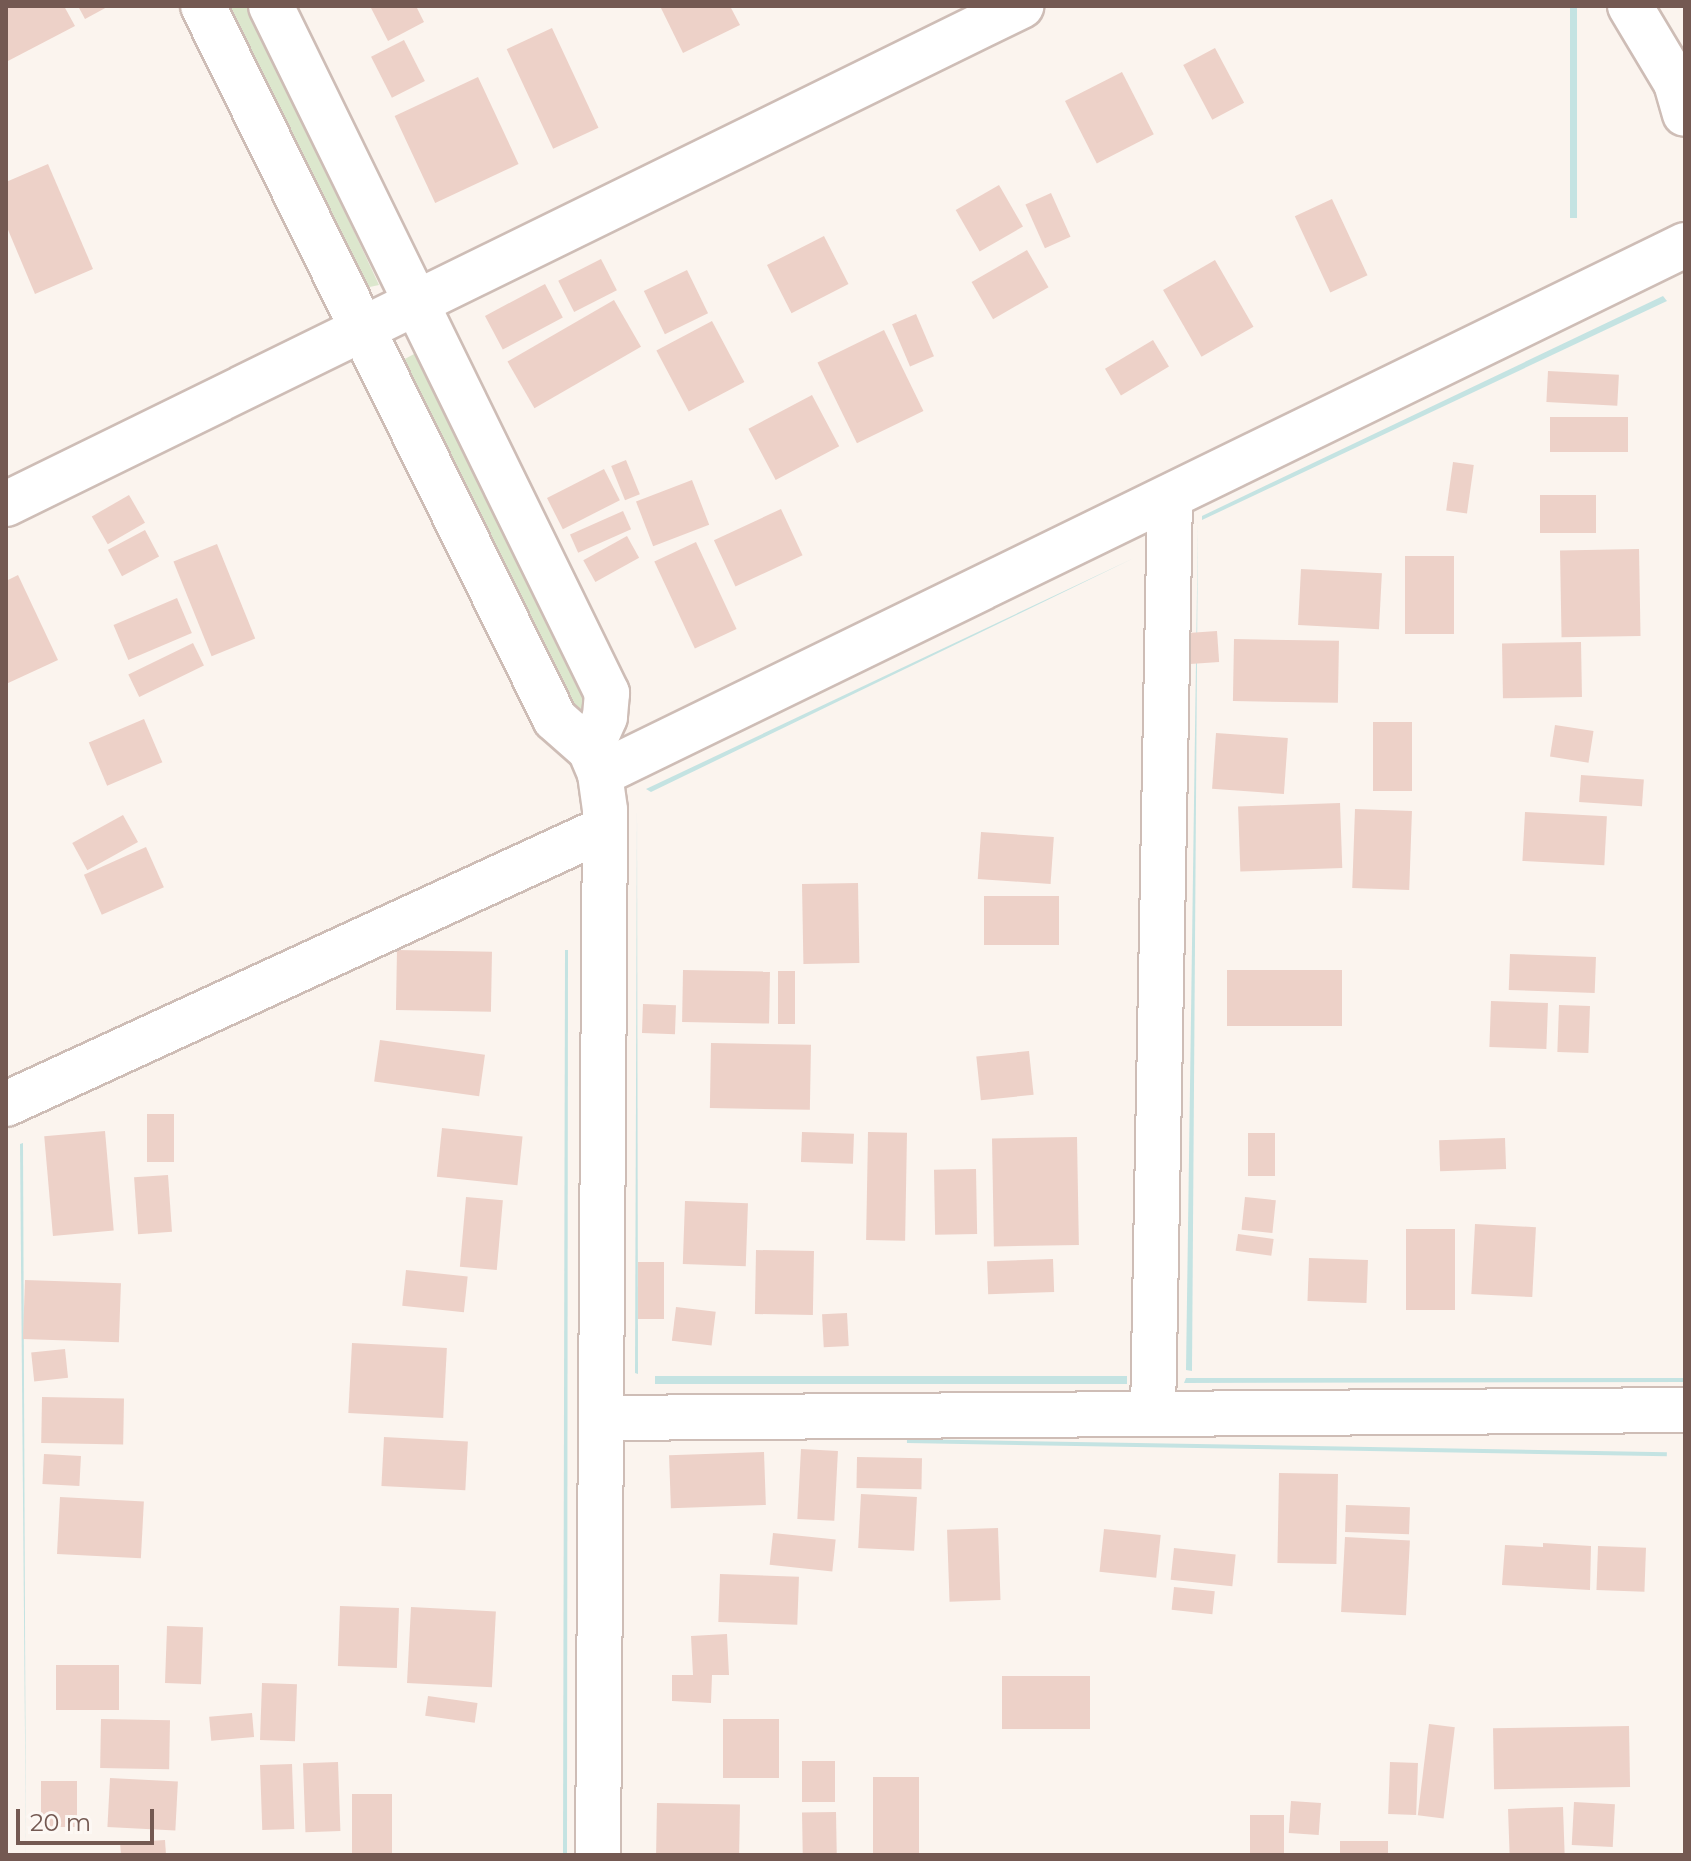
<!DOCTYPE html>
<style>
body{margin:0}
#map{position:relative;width:1691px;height:1861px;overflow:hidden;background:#fbf4ee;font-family:Montserrat,sans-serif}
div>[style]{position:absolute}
.green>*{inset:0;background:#dce7cd}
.water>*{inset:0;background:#c4e3e2;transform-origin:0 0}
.building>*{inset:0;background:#edd1c8;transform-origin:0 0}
.roads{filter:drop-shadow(2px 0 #cebdb6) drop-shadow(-2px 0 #cebdb6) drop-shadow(0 2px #cebdb6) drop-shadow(0 -2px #cebdb6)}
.minor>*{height:44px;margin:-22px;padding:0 22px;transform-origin:22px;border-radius:22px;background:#fff}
span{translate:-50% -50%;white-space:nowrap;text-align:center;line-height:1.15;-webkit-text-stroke:7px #fdf8f4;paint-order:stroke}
.frame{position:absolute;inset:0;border:8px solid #745952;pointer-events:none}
.scale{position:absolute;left:16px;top:1809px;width:138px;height:36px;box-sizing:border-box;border:4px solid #745952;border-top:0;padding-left:10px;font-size:24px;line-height:28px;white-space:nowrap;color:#745952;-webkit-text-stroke:6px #fdf8f4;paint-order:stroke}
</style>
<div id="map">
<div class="green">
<i style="clip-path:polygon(224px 6px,249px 6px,379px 285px,365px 288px)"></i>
<i style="clip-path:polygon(416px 353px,592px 704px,590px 714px,572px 717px,401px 361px)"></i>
</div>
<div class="water">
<i style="left:1570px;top:6px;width:7px;height:212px"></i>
<i style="clip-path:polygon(1663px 296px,1667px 301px,1202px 520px,1202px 516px)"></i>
<i style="clip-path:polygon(1198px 519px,1192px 1371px,1186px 1370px)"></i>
<i style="clip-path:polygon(1134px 558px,651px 792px,646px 789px)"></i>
<i style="clip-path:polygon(637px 805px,638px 1374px,635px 1373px)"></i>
<i style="clip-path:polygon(565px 950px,568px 950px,567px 1855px,563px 1855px)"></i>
<i style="clip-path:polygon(23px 1143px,26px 1855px,20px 1144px)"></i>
<i style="left:1127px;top:1376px;width:8px;height:472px;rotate:90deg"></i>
<i style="clip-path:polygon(1186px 1378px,1684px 1378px,1685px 1382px,1184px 1383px)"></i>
<i style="left:907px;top:1439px;width:760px;height:4px;rotate:1deg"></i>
</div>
<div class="building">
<i style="clip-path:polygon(6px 6px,64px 6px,75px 26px,6px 62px)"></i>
<i style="clip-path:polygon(78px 6px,109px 6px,85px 19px)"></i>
<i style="clip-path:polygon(370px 6px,416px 6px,424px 22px,388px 41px)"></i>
<i style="clip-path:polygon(660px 6px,730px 6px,740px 25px,683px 53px)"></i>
<i style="left:552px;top:28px;width:110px;height:50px;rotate:65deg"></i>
<i style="left:404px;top:40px;width:46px;height:37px;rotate:63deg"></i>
<i style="left:1215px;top:48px;width:62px;height:36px;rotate:62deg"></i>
<i style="left:1122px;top:72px;width:70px;height:64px;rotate:63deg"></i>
<i style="left:478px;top:77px;width:96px;height:92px;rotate:65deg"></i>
<i style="clip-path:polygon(48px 164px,93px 269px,35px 294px,6px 225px,6px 182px)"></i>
<i style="left:999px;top:185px;width:48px;height:50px;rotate:60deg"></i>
<i style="left:1051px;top:193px;width:48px;height:28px;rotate:66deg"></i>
<i style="left:1332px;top:199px;width:84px;height:41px;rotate:65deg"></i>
<i style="left:824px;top:236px;width:54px;height:64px;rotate:63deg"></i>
<i style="left:1027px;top:250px;width:43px;height:64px;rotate:60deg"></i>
<i style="left:601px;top:259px;width:35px;height:48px;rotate:63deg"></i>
<i style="left:1215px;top:260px;width:77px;height:60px;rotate:60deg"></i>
<i style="left:687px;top:270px;width:48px;height:48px;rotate:64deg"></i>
<i style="left:545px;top:284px;width:38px;height:68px;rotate:62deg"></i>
<i style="left:614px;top:300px;width:54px;height:123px;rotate:60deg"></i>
<i style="left:916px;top:314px;width:46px;height:26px;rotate:67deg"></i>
<i style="left:712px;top:321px;width:69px;height:63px;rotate:62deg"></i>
<i style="left:884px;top:330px;width:90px;height:74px;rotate:64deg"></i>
<i style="left:1153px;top:340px;width:31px;height:56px;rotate:59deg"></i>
<i style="left:1548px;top:371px;width:71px;height:31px;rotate:3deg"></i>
<i style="left:812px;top:395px;width:58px;height:72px;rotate:62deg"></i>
<i style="left:1550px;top:417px;width:78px;height:35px"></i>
<i style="left:626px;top:460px;width:37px;height:16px;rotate:68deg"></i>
<i style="left:1453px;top:462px;width:21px;height:49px;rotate:8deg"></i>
<i style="left:604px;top:469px;width:35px;height:64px;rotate:63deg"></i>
<i style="left:692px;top:480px;width:48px;height:60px;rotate:69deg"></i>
<i style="left:129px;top:495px;width:32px;height:43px;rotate:60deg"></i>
<i style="left:1596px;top:495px;width:38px;height:56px;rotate:90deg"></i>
<i style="left:781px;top:509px;width:51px;height:74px;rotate:65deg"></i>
<i style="left:623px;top:511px;width:20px;height:58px;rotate:66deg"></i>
<i style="left:145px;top:530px;width:30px;height:42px;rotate:62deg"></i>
<i style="left:627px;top:536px;width:25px;height:50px;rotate:61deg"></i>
<i style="left:696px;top:542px;width:96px;height:46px;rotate:65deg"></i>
<i style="left:217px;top:544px;width:102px;height:47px;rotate:68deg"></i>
<i style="left:1639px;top:549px;width:87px;height:79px;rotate:89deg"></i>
<i style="left:1405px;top:556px;width:49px;height:78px"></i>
<i style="left:1301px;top:569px;width:81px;height:56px;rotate:3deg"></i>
<i style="clip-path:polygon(18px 575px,58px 660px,6px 684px,6px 581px)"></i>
<i style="left:177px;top:598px;width:38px;height:69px;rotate:67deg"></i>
<i style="left:1217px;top:631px;width:31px;height:29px;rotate:86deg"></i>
<i style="left:1234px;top:639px;width:105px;height:62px;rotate:1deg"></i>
<i style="left:1581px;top:642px;width:55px;height:79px;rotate:89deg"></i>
<i style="left:193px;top:643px;width:25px;height:72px;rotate:64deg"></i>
<i style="left:144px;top:719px;width:47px;height:60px;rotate:67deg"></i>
<i style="left:1373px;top:722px;width:39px;height:69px"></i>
<i style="left:1555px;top:725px;width:39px;height:32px;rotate:9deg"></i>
<i style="left:1216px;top:733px;width:72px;height:56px;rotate:4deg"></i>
<i style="left:1581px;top:775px;width:63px;height:27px;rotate:4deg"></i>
<i style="left:1340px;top:803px;width:65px;height:102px;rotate:88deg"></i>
<i style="left:1355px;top:809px;width:57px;height:79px;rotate:2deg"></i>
<i style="left:1525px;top:812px;width:82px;height:49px;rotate:3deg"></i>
<i style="left:123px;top:815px;width:31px;height:58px;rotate:61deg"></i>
<i style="left:981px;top:832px;width:73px;height:47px;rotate:4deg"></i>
<i style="left:146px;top:847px;width:44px;height:68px;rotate:66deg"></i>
<i style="left:858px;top:883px;width:80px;height:56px;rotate:89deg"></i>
<i style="left:984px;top:896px;width:75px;height:49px"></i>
<i style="left:397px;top:950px;width:95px;height:60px;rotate:1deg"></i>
<i style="left:1510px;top:954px;width:86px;height:36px;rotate:2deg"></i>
<i style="left:683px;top:970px;width:87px;height:52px;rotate:1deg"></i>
<i style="left:1227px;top:970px;width:115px;height:56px"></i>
<i style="left:778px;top:971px;width:17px;height:53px"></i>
<i style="left:1491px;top:1001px;width:57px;height:46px;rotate:2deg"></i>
<i style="left:643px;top:1004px;width:33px;height:29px;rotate:2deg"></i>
<i style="left:1559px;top:1005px;width:31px;height:47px;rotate:2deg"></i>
<i style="left:380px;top:1040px;width:106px;height:42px;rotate:8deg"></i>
<i style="left:711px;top:1043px;width:100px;height:65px;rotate:1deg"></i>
<i style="left:1029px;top:1051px;width:44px;height:53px;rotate:84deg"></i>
<i style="left:147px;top:1114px;width:27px;height:48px"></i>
<i style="left:442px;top:1128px;width:81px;height:49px;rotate:6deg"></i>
<i style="left:105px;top:1131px;width:100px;height:61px;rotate:85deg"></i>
<i style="left:802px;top:1132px;width:52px;height:30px;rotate:2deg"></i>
<i style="left:868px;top:1132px;width:39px;height:108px;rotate:1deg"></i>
<i style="left:1248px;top:1133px;width:27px;height:43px"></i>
<i style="left:1077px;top:1137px;width:108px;height:85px;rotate:89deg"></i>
<i style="left:1505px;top:1138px;width:31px;height:66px;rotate:88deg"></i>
<i style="left:976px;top:1169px;width:65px;height:42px;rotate:89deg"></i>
<i style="left:168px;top:1175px;width:57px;height:34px;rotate:86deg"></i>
<i style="left:466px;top:1197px;width:37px;height:70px;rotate:5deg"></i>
<i style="left:1245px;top:1197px;width:31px;height:33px;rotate:6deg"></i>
<i style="left:685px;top:1201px;width:63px;height:63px;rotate:2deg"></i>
<i style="left:1475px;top:1224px;width:61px;height:70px;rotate:3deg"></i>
<i style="left:1406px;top:1229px;width:49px;height:81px"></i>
<i style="left:1238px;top:1234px;width:36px;height:17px;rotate:8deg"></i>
<i style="left:756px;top:1250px;width:58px;height:64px;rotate:1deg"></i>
<i style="left:1309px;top:1258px;width:59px;height:43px;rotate:2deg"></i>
<i style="left:1053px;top:1259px;width:33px;height:66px;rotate:88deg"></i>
<i style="left:638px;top:1262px;width:26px;height:57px"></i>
<i style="left:406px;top:1270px;width:62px;height:36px;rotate:6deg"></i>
<i style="left:25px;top:1280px;width:96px;height:59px;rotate:2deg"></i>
<i style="left:676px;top:1307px;width:40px;height:34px;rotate:7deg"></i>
<i style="left:847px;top:1313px;width:33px;height:25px;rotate:87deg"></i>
<i style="left:352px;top:1343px;width:95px;height:70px;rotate:3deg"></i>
<i style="left:65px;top:1349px;width:29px;height:34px;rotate:84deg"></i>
<i style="left:42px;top:1397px;width:82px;height:46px;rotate:1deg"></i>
<i style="left:384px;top:1437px;width:84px;height:49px;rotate:3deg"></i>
<i style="left:801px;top:1449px;width:37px;height:70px;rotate:3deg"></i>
<i style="left:764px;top:1452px;width:53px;height:95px;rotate:88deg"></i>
<i style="left:44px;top:1454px;width:37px;height:30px;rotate:3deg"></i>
<i style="left:857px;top:1457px;width:65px;height:31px;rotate:1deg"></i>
<i style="left:1279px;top:1473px;width:59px;height:90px;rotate:1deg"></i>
<i style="left:861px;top:1494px;width:56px;height:54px;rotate:3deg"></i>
<i style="left:60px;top:1497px;width:84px;height:57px;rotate:3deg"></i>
<i style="left:1346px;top:1505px;width:64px;height:27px;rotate:2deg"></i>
<i style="left:998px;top:1528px;width:72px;height:51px;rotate:88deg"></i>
<i style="left:1104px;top:1529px;width:57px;height:43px;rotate:6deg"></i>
<i style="left:773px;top:1533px;width:63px;height:32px;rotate:6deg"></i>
<i style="left:1345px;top:1537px;width:65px;height:75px;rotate:3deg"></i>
<i style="clip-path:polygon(1543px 1543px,1591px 1546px,1590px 1590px,1502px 1585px,1505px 1545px,1543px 1547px)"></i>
<i style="left:1598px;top:1546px;width:48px;height:44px;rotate:2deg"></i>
<i style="left:1174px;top:1548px;width:62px;height:32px;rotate:6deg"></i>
<i style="left:720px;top:1574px;width:79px;height:48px;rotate:2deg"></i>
<i style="left:1174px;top:1587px;width:41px;height:23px;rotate:6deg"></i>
<i style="left:340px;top:1606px;width:59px;height:60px;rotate:2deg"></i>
<i style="left:411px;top:1607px;width:85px;height:76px;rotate:3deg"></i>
<i style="left:167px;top:1626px;width:36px;height:57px;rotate:2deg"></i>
<i style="clip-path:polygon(727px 1634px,729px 1675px,712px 1675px,711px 1703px,672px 1701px,672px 1675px,693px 1675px,691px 1636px)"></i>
<i style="left:56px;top:1665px;width:63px;height:45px"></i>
<i style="left:1090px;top:1676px;width:53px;height:88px;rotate:90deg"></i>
<i style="left:262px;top:1683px;width:35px;height:57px;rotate:2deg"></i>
<i style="left:428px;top:1696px;width:50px;height:20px;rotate:8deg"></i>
<i style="left:252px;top:1713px;width:24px;height:43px;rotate:85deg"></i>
<i style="left:101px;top:1719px;width:69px;height:49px;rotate:1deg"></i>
<i style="left:723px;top:1719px;width:56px;height:59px"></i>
<i style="left:1429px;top:1724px;width:26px;height:92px;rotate:7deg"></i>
<i style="left:1629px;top:1726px;width:61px;height:136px;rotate:89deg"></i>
<i style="left:835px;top:1761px;width:41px;height:33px;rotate:90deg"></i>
<i style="left:338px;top:1762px;width:69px;height:35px;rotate:88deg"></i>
<i style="left:1390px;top:1762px;width:28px;height:52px;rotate:2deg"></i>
<i style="left:292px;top:1764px;width:65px;height:32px;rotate:88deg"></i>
<i style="left:873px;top:1777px;width:46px;height:78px"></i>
<i style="left:110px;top:1778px;width:68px;height:49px;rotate:3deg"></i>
<i style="left:41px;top:1781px;width:36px;height:46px"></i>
<i style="left:352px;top:1794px;width:40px;height:61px"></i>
<i style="left:1291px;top:1801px;width:30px;height:32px;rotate:4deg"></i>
<i style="left:1574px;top:1802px;width:41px;height:43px;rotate:3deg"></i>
<i style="left:657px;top:1803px;width:83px;height:52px;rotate:1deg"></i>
<i style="left:1563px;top:1807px;width:47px;height:55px;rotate:88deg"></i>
<i style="left:836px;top:1812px;width:43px;height:34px;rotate:89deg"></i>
<i style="left:1250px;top:1815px;width:34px;height:40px"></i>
<i style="clip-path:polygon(165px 1840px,166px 1855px,121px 1855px,120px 1843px)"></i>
<i style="left:1388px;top:1841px;width:14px;height:48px;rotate:90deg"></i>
</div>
<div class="roads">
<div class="minor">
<i style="left:203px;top:6px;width:795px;rotate:63.72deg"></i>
<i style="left:555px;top:719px;width:47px;rotate:41.5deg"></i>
<i style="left:590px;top:750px;width:26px;rotate:67deg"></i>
<i style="left:600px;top:774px;width:36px;rotate:82deg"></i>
<i style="left:605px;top:810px;width:1045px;rotate:90.38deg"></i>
<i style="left:271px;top:6px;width:765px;rotate:63.94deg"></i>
<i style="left:607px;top:693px;width:24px;rotate:95deg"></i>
<i style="left:605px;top:717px;width:36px;rotate:114deg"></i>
<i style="left:1630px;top:6px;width:90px;rotate:59.1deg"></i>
<i style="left:1676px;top:83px;width:32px;rotate:74deg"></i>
<i style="left:6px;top:504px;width:1131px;rotate:-26.13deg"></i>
<i style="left:600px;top:774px;width:1207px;rotate:-25.99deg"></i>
<i style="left:6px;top:1104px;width:658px;rotate:-24.7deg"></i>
<i style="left:1153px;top:1414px;width:915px;rotate:-88.94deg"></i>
<i style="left:601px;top:1418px;width:1084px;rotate:-0.42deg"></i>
</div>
</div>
<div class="frame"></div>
<div class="scale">20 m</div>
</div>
